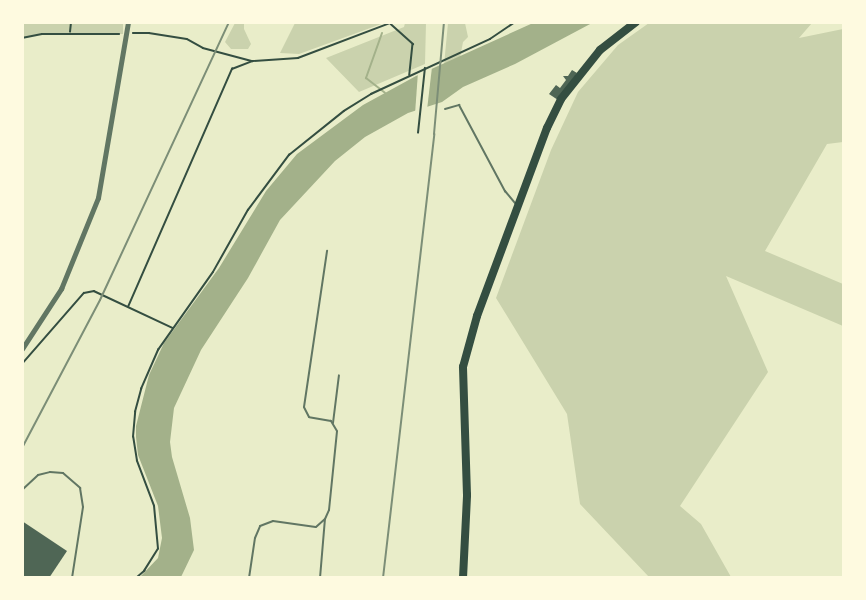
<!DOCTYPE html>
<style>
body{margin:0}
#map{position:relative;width:866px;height:600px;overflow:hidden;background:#e9edc9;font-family:Karla,sans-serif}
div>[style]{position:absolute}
.green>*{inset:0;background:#cad2ad}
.water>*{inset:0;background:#a3b18a}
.pier>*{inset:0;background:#e9edc9}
.stream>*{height:2px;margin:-1px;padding:0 1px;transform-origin:1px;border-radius:1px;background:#a3b18a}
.building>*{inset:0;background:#4f6655}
.path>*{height:1.5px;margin:-0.75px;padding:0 0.75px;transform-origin:0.75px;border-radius:0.75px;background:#344e41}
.service>*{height:2px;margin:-1px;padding:0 1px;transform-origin:1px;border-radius:1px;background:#617663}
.minor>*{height:4.5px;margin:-2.25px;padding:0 2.25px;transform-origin:2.25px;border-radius:2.25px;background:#617663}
.trunk>*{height:8px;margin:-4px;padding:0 4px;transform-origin:4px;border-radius:4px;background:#344e41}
.rail>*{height:2px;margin:-1px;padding:0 1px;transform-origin:1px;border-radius:1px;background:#7c8e77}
span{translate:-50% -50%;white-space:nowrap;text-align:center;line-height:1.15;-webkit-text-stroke:6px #fefae0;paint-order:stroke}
.frame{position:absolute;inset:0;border:24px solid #fefae0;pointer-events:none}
</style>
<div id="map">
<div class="green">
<i style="clip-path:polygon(23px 23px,123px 23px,123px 34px,42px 34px,23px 38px)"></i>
<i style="clip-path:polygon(235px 23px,244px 23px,244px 29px,251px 44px,248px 49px,231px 49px,225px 42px)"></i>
<i style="clip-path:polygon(295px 23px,295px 22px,384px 23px,299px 54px,280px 53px)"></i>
<i style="clip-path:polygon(405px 23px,426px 23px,425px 64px,359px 92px,326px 58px,404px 27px)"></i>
<i style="clip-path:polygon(448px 23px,465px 23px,468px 37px,463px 42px,460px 58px,444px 65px)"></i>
<i style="clip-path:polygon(649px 23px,812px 23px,799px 38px,843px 29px,843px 142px,827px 144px,765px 251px,843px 284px,843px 326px,726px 276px,768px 372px,680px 506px,701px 524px,731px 577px,649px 577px,580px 504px,567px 414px,496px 298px,551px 150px,578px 92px,618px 45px)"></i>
</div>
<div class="water">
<i style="clip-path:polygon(533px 23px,592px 23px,515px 64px,463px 87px,442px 102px,408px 113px,365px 137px,335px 161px,280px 220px,248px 278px,201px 350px,174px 408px,170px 442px,172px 457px,190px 518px,194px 550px,181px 577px,140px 577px,158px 558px,162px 538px,158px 506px,138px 455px,136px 437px,136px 426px,149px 375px,164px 343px,219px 268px,266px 191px,297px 154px,363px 105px,416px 76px)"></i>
</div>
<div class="pier">
<i style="clip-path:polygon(432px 67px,427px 110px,415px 114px,418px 72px)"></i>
</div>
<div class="stream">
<i style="left:382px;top:33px;width:48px;rotate:109.6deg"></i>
<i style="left:366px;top:78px;width:24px;rotate:38deg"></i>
</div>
<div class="building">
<i style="clip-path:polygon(572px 70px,577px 73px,558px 100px,549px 94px,556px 85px,560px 88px,566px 80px,563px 76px,568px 76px)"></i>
<i style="clip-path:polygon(22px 521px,67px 551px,49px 578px,22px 578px)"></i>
</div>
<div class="path">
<i style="left:391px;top:24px;width:30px;rotate:42deg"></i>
<i style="left:413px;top:44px;width:31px;rotate:96deg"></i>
<i style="left:70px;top:32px;width:10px;rotate:-84deg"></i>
<i style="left:133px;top:33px;width:16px"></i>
<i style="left:149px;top:33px;width:38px;rotate:9deg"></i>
<i style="left:187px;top:39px;width:18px;rotate:29deg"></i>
<i style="left:203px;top:48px;width:51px;rotate:14.9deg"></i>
<i style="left:22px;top:38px;width:20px;rotate:-11deg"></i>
<i style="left:42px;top:34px;width:77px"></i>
<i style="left:418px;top:133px;width:65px;rotate:-83.9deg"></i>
<i style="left:128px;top:307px;width:260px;rotate:-66.4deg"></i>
<i style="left:232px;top:69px;width:22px;rotate:-21deg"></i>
<i style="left:253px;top:61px;width:45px;rotate:-3.8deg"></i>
<i style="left:298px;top:58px;width:102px;rotate:-20.8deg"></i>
<i style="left:22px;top:364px;width:94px;rotate:-48.9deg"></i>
<i style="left:84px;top:293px;width:10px;rotate:-11deg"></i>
<i style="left:94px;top:291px;width:87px;rotate:25.1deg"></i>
<i style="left:136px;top:578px;width:11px;rotate:-41deg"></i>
<i style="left:144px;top:571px;width:26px;rotate:-58deg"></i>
<i style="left:158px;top:549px;width:43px;rotate:-95.3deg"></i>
<i style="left:154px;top:506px;width:48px;rotate:-110.7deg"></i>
<i style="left:137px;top:461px;width:24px;rotate:-99deg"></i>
<i style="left:133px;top:437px;width:25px;rotate:-85deg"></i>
<i style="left:135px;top:412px;width:24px;rotate:-75deg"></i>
<i style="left:141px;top:389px;width:43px;rotate:-66.4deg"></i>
<i style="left:158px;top:350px;width:95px;rotate:-54.8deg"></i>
<i style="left:213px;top:272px;width:71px;rotate:-60.6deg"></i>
<i style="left:248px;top:210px;width:69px;rotate:-53.3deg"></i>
<i style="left:289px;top:155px;width:70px;rotate:-38.7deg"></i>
<i style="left:344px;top:111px;width:32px;rotate:-32deg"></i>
<i style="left:371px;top:94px;width:131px;rotate:-24.8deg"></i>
<i style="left:490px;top:39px;width:30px;rotate:-34deg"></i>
</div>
<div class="service">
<i style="left:445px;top:109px;width:15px;rotate:-16deg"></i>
<i style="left:459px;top:105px;width:98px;rotate:61.9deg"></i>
<i style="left:505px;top:191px;width:17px;rotate:50deg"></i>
<i style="left:333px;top:423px;width:48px;rotate:-82.9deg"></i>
<i style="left:22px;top:490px;width:22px;rotate:-43deg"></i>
<i style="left:38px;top:475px;width:12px;rotate:-14deg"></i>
<i style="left:50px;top:472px;width:13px;rotate:4deg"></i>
<i style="left:63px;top:473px;width:23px;rotate:41deg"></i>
<i style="left:80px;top:488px;width:19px;rotate:81deg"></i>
<i style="left:83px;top:507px;width:72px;rotate:98.8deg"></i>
<i style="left:249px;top:578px;width:40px;rotate:-81.5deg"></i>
<i style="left:255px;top:538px;width:13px;rotate:-67deg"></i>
<i style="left:260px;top:526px;width:14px;rotate:-21deg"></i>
<i style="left:273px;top:521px;width:43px;rotate:7.9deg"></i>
<i style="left:316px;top:527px;width:12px;rotate:-42deg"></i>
<i style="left:325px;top:519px;width:10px;rotate:-66deg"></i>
<i style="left:329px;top:510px;width:79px;rotate:-84.2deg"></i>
<i style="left:337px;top:431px;width:12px;rotate:-121deg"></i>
<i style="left:331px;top:421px;width:22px;rotate:-170deg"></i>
<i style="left:309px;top:417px;width:11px;rotate:-117deg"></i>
<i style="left:304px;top:407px;width:158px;rotate:-81.6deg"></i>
<i style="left:320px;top:578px;width:59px;rotate:-85.2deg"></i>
</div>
<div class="minor">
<i style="left:22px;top:349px;width:72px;rotate:-57deg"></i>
<i style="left:61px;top:289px;width:98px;rotate:-67.9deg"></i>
<i style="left:98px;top:198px;width:179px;rotate:-80.3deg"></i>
</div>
<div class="trunk">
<i style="left:463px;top:578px;width:83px;rotate:-87.2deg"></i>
<i style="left:467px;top:495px;width:128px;rotate:-91.8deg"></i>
<i style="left:463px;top:367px;width:53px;rotate:-74.6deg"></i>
<i style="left:477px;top:316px;width:201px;rotate:-69.6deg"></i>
<i style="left:547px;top:128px;width:32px;rotate:-64deg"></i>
<i style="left:561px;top:99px;width:63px;rotate:-51.5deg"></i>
<i style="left:600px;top:50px;width:46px;rotate:-37.9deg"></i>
</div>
<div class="rail">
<i style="left:22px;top:448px;width:167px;rotate:-62.2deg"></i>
<i style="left:100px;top:300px;width:306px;rotate:-65.1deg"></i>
<i style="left:383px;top:578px;width:447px;rotate:-83.4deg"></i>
<i style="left:434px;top:134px;width:112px;rotate:-84.9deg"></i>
</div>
<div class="frame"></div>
</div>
